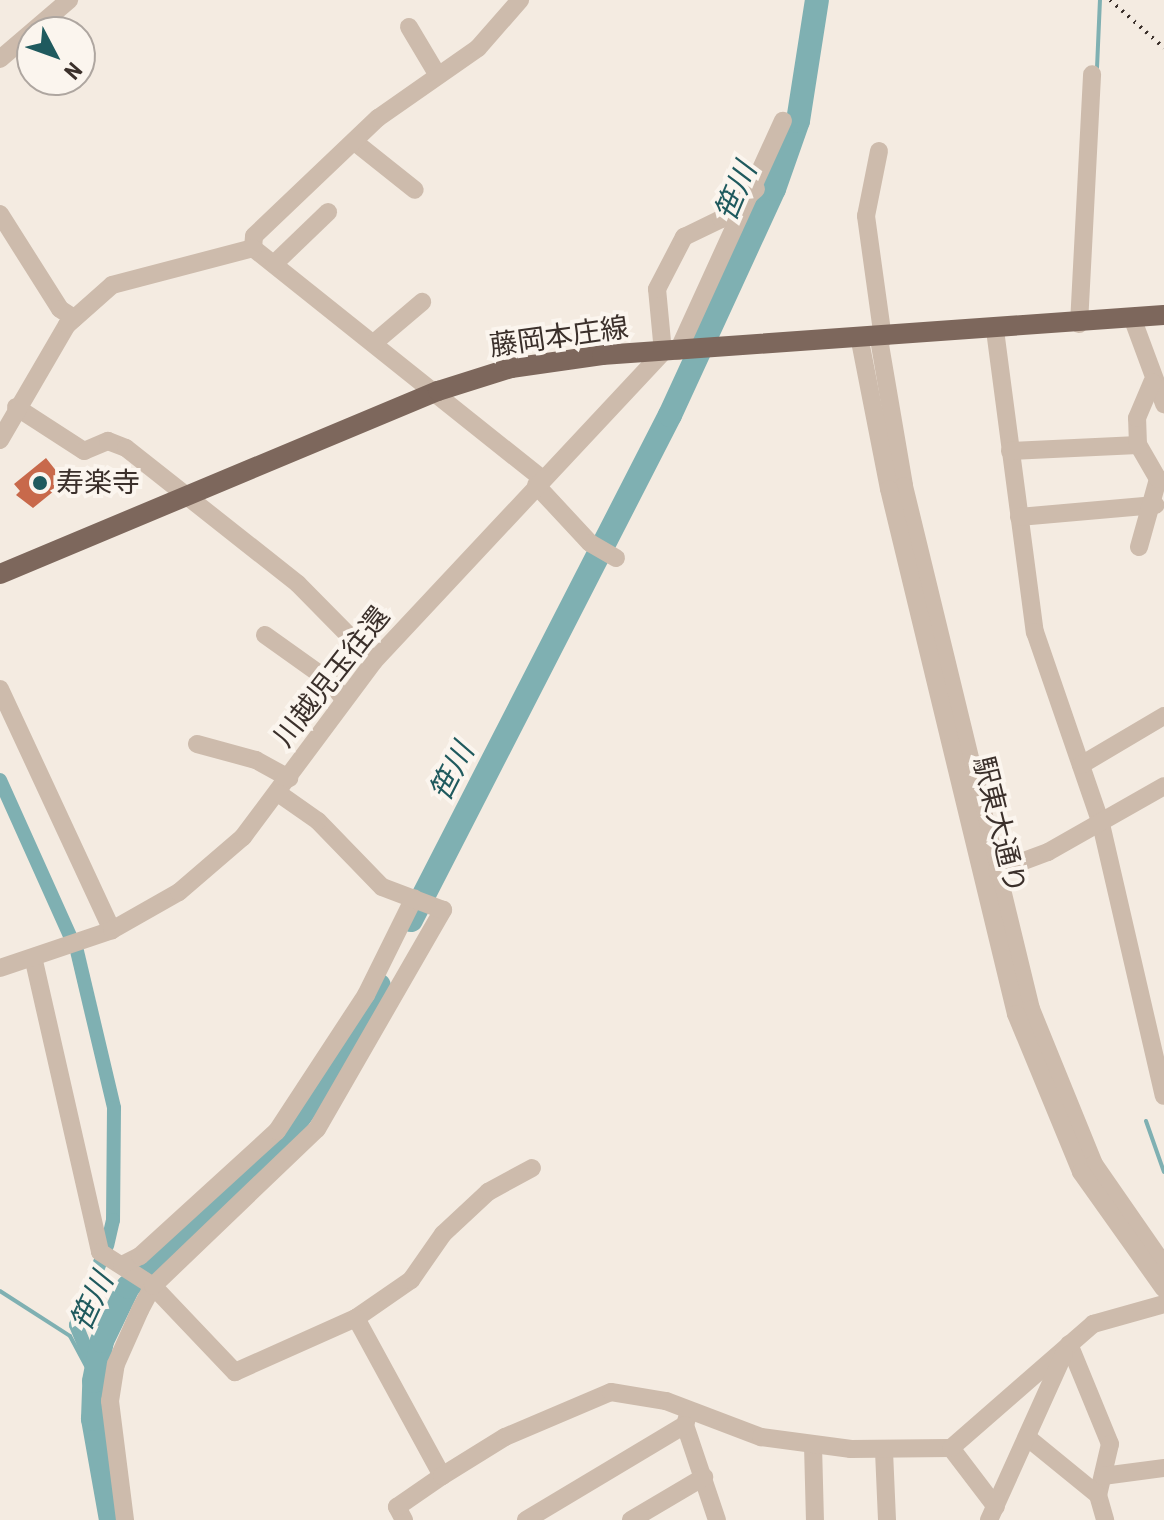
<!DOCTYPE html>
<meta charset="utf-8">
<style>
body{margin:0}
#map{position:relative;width:1164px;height:1520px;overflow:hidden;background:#f4ebe1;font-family:"Roboto Condensed","Noto Sans JP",sans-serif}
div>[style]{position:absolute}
.stream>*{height:4px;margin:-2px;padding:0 2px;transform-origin:2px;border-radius:2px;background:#7fb0b2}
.canal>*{height:14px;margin:-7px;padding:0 7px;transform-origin:7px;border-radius:7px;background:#7fb0b2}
.river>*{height:24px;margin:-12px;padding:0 12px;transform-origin:12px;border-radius:12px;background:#7fb0b2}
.building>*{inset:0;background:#c8694b}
.minor>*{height:18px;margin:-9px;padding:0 9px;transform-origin:9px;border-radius:9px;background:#cdbbac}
.major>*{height:20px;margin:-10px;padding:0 10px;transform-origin:10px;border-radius:10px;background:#7d675c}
.rail>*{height:4px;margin-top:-2px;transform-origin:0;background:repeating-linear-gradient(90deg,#3b302b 0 2px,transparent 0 8px)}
.dots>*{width:22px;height:22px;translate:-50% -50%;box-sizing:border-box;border:4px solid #fbf5ee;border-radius:50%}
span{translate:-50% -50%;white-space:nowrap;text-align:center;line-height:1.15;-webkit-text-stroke:8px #fbf5ee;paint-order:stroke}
.street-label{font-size:28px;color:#3b302b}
.poi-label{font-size:28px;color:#3b302b}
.left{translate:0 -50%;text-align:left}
.water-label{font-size:30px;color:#1f5a5e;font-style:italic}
.north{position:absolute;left:16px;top:16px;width:80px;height:80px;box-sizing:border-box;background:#fbf5ee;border:2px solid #aea6a0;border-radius:50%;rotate:131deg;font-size:22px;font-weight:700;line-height:32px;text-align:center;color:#3b302b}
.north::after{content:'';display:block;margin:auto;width:28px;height:36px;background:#1f5a5e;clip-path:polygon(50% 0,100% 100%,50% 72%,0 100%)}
</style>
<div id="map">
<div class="stream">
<i style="left:1097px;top:68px;width:68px;rotate:-87.5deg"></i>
<i style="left:1146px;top:1121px;width:54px;rotate:70.6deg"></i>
<i style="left:0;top:1291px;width:83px;rotate:32.7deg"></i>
<i style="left:70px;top:1336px;width:51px;rotate:61.9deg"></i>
</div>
<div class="canal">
<i style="left:0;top:780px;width:173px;rotate:65.8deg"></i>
<i style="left:77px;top:951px;width:161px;rotate:76.7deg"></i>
<i style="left:114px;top:1108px;width:112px;rotate:90.5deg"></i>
<i style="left:113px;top:1220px;width:26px;rotate:103deg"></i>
<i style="left:96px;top:1373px;width:52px;rotate:-112.6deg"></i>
<i style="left:76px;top:1325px;width:70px;rotate:-69deg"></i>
</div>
<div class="river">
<i style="left:411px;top:920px;width:568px;rotate:-62.85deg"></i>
<i style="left:670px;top:415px;width:249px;rotate:-65.3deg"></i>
<i style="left:774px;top:189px;width:72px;rotate:-70.6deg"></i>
<i style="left:798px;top:121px;width:122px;rotate:-81.1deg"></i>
<i style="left:111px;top:1520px;width:103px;rotate:-100.1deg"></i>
<i style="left:93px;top:1419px;width:38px;rotate:-88deg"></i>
<i style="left:94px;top:1381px;width:41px;rotate:-78.7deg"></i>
<i style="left:102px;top:1341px;width:60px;rotate:-64.3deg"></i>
<i style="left:128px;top:1287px;width:226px;rotate:-44.1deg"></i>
<i style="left:290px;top:1130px;width:90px;rotate:-54deg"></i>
<i style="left:343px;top:1057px;width:80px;rotate:-63.4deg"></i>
</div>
<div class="building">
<i style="clip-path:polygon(46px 458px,65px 482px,33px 508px,16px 495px,20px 491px,14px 484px)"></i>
</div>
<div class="minor">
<i style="left:409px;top:27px;width:55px;rotate:59.2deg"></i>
<i style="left:0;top:59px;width:91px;rotate:-40.5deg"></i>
<i style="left:356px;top:143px;width:75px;rotate:38.5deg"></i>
<i style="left:879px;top:151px;width:66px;rotate:101.3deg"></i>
<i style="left:866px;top:216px;width:124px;rotate:82.1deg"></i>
<i style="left:0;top:214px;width:112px;rotate:57.7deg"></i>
<i style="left:60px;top:309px;width:17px;rotate:33deg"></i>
<i style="left:253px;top:248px;width:370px;rotate:38.6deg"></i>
<i style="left:253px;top:248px;width:12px;rotate:-85deg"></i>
<i style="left:254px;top:236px;width:171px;rotate:-43.6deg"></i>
<i style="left:378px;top:118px;width:122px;rotate:-35deg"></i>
<i style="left:478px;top:48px;width:64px;rotate:-48.8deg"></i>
<i style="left:274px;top:264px;width:75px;rotate:-43.9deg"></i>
<i style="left:1133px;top:320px;width:90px;rotate:69.7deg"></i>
<i style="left:1079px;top:324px;width:250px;rotate:-87deg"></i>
<i style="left:995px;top:330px;width:305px;rotate:82.5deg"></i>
<i style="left:1035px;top:632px;width:203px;rotate:71deg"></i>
<i style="left:1101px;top:824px;width:279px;rotate:77deg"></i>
<i style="left:879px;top:339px;width:149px;rotate:80.3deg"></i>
<i style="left:904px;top:486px;width:538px;rotate:76.35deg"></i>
<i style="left:1031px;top:1009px;width:167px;rotate:67.9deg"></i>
<i style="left:1094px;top:1164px;width:123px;rotate:55.3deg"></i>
<i style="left:860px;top:341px;width:151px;rotate:78.9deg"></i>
<i style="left:889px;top:489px;width:540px;rotate:76.4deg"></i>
<i style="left:1016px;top:1014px;width:171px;rotate:67.6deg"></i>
<i style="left:1081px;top:1172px;width:143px;rotate:54.6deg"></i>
<i style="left:375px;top:342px;width:62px;rotate:-40.4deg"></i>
<i style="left:678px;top:351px;width:253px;rotate:-65.5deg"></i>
<i style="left:16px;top:407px;width:81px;rotate:32.9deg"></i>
<i style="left:84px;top:451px;width:26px;rotate:-23deg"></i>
<i style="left:108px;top:441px;width:19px;rotate:21deg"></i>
<i style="left:126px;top:448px;width:219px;rotate:38.3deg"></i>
<i style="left:298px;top:584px;width:108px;rotate:45.4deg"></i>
<i style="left:0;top:440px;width:133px;rotate:-59.8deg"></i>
<i style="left:67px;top:325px;width:60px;rotate:-41.6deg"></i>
<i style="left:112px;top:285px;width:146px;rotate:-14.7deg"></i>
<i style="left:1010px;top:451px;width:128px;rotate:-2.7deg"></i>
<i style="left:536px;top:485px;width:79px;rotate:47deg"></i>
<i style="left:590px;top:543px;width:30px;rotate:30deg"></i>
<i style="left:1019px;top:517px;width:137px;rotate:-5deg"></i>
<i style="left:1139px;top:547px;width:71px;rotate:-74.4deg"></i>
<i style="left:1158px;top:479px;width:39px;rotate:-120deg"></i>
<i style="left:1138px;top:445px;width:27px;rotate:-92deg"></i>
<i style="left:1137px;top:418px;width:39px;rotate:-67deg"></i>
<i style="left:265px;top:635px;width:81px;rotate:35.5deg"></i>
<i style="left:331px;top:682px;width:22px;rotate:54deg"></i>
<i style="left:0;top:689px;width:266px;rotate:65.1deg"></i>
<i style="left:197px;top:744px;width:61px;rotate:15.2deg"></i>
<i style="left:256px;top:760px;width:38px;rotate:29deg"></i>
<i style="left:1081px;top:765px;width:96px;rotate:-30.6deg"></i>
<i style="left:997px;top:871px;width:54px;rotate:-20.4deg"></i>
<i style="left:1048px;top:852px;width:133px;rotate:-29.6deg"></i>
<i style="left:34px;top:961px;width:298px;rotate:77.2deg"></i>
<i style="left:100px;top:1252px;width:63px;rotate:32.7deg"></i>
<i style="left:153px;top:1286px;width:119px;rotate:46.4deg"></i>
<i style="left:235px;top:1372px;width:133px;rotate:-24.1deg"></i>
<i style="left:356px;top:1318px;width:67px;rotate:-34.6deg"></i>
<i style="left:411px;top:1280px;width:56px;rotate:-55.2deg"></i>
<i style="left:443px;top:1234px;width:62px;rotate:-43deg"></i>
<i style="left:488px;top:1192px;width:50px;rotate:-28.6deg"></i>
<i style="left:0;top:968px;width:118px;rotate:-18.7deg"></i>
<i style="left:112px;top:930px;width:77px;rotate:-29.6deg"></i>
<i style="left:179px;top:892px;width:84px;rotate:-40.7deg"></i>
<i style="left:243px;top:837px;width:219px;rotate:-53.3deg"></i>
<i style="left:374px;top:661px;width:423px;rotate:-46.9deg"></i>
<i style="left:663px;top:352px;width:63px;rotate:-95.4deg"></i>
<i style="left:657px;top:289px;width:59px;rotate:-62.6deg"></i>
<i style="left:684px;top:237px;width:41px;rotate:-25.9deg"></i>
<i style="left:721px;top:219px;width:46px;rotate:-40.6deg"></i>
<i style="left:122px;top:1265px;width:20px;rotate:-27deg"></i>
<i style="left:140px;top:1256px;width:185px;rotate:-42.4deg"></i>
<i style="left:277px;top:1131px;width:163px;rotate:-56.8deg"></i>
<i style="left:366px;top:995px;width:108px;rotate:-63.7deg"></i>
<i style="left:356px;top:1318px;width:180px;rotate:61.4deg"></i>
<i style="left:1069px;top:1344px;width:108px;rotate:67.7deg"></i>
<i style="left:1110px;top:1444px;width:52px;rotate:103.2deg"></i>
<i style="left:1098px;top:1495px;width:26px;rotate:74deg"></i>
<i style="left:688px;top:1415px;width:10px;rotate:107deg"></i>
<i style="left:685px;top:1425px;width:100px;rotate:71.4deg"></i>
<i style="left:1028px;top:1438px;width:90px;rotate:39.2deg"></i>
<i style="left:813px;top:1445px;width:75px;rotate:88.5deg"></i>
<i style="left:951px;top:1448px;width:74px;rotate:52.7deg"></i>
<i style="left:884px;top:1451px;width:69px;rotate:87.5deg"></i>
<i style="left:1103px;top:1476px;width:62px;rotate:-7.5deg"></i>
<i style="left:125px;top:1520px;width:120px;rotate:-97.2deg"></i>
<i style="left:110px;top:1401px;width:37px;rotate:-81deg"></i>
<i style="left:116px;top:1364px;width:59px;rotate:-66deg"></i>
<i style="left:140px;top:1310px;width:27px;rotate:-62deg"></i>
<i style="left:153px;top:1286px;width:227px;rotate:-43.8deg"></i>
<i style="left:317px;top:1129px;width:253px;rotate:-60.1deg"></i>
<i style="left:443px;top:910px;width:65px;rotate:-159.3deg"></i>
<i style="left:382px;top:887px;width:92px;rotate:-134.1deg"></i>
<i style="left:318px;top:821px;width:49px;rotate:-145deg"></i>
<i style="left:404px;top:1520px;width:15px;rotate:-118deg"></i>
<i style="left:397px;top:1507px;width:55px;rotate:-34.6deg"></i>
<i style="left:442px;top:1476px;width:74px;rotate:-31.8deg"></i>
<i style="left:505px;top:1437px;width:115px;rotate:-23deg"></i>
<i style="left:611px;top:1392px;width:56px;rotate:9.3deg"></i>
<i style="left:666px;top:1401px;width:102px;rotate:20.8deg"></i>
<i style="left:761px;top:1437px;width:91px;rotate:7.6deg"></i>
<i style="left:851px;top:1449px;width:100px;rotate:-0.6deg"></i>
<i style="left:951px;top:1448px;width:189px;rotate:-41.1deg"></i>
<i style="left:1093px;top:1324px;width:74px;rotate:-15.7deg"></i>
<i style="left:526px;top:1520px;width:185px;rotate:-30.9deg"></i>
<i style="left:631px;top:1520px;width:85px;rotate:-30.5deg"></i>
<i style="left:989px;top:1520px;width:182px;rotate:-65.7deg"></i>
</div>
<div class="major">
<i style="left:0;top:574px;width:475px;rotate:-22.7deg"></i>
<i style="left:438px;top:391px;width:77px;rotate:-17.5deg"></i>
<i style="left:511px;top:368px;width:92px;rotate:-8.1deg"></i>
<i style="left:602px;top:355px;width:563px;rotate:-4.07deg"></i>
</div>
<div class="rail">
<i style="left:1110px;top:0;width:72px;rotate:41.6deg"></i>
</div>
<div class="dots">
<i style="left:40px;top:483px;background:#1f5a5e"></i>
</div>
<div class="street-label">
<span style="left:559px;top:337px;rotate:-8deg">藤岡本庄線</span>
<span style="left:332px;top:677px;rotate:-52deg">川越児玉往還</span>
<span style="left:999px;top:825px;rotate:76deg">駅東大通り</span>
</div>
<div class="poi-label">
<span class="left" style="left:56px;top:483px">寿楽寺</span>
</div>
<div class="water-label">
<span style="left:736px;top:192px;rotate:-67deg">笹川</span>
<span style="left:452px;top:772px;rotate:-63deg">笹川</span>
<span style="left:92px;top:1302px;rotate:-65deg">笹川</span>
</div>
<div class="north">N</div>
</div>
